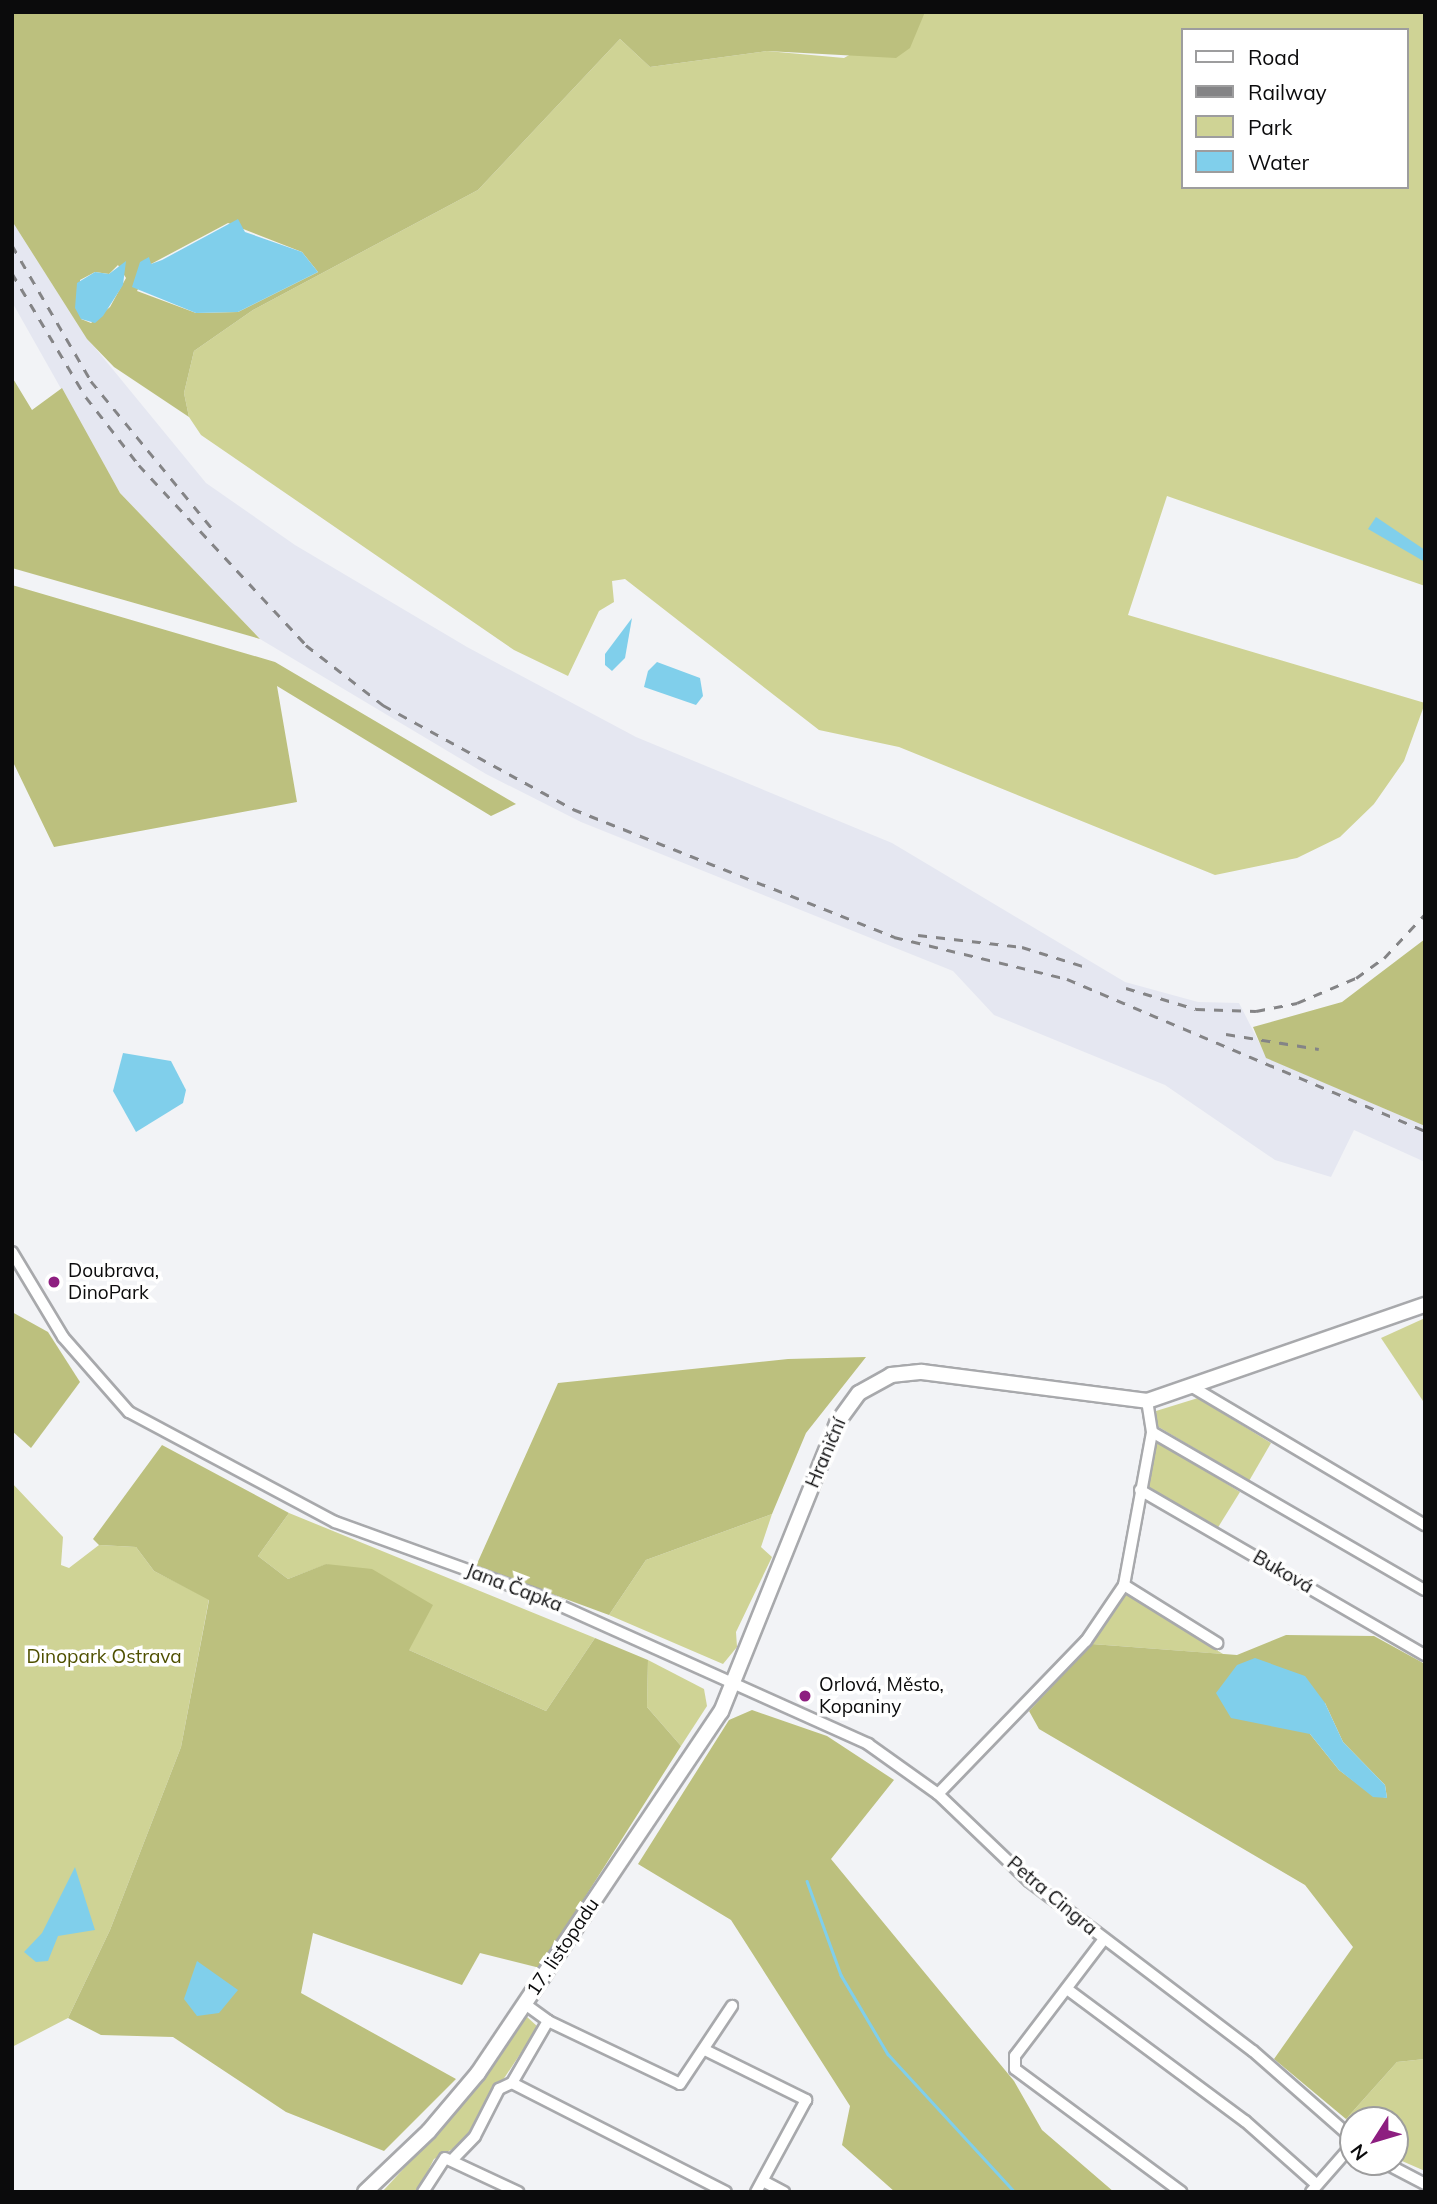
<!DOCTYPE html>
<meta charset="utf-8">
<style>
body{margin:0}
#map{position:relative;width:1437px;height:2204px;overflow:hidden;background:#f2f3f6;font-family:Mulish,sans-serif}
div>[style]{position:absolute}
.built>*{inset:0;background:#e5e7f1}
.green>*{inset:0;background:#cfd395}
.forest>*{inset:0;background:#bcc07e}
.water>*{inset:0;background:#80cfeb}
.stream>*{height:2.5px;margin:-1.25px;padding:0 1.25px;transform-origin:1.25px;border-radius:1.25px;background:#80cfeb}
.roads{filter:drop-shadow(2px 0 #a8a9ac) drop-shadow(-2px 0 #a8a9ac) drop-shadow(0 2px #a8a9ac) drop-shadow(0 -2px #a8a9ac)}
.minor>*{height:10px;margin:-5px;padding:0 5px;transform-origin:5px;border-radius:5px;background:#fff}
.major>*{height:14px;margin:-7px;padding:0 7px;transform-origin:7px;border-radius:7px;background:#fff}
.rail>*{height:2.5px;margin-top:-1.25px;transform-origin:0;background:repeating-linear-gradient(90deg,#848486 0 9px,transparent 0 18px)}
.dots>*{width:19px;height:19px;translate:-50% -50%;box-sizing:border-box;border:4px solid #fff;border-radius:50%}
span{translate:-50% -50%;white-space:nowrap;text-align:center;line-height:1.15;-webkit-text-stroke:7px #fff;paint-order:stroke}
.poi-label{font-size:19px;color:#0b0b0c}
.left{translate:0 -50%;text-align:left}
.street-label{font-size:19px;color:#0b0b0c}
.park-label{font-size:19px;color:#4f5000}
.frame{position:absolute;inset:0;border:14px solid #0b0b0c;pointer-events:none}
.legend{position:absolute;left:1181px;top:28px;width:228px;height:161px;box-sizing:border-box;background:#fff;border:2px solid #9d9d9e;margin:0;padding:9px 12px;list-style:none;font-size:21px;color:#0b0b0c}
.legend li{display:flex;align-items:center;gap:14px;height:35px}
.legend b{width:35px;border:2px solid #9d9d9e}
.north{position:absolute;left:1339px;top:2106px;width:70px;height:70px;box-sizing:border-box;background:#fff;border:2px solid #9d9d9e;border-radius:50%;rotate:233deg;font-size:19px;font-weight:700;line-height:28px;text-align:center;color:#0b0b0c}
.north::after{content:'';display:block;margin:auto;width:24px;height:32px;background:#8d1e80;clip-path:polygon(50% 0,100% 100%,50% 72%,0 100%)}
</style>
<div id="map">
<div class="built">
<i style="clip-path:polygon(12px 221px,87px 338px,206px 483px,295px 545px,467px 647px,636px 737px,892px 843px,1125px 982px,1198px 1002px,1239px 1003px,1267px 1058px,1425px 1126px,1425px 1162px,1354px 1130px,1331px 1177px,1275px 1160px,1165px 1085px,994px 1015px,953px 971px,581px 822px,486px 774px,260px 639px,120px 493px,12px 302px)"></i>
</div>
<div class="green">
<i style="clip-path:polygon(evenodd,925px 12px,1425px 12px,1425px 586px,1167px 496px,1128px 615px,1425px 703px,1404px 761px,1374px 804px,1340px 837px,1297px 858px,1215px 875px,899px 747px,819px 730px,625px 579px,612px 581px,614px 602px,599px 611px,568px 676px,514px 650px,201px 435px,189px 417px,184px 393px,194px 351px,253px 310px,478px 190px,620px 39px,650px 67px,767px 51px,844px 58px,925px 12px,1183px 30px,1407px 30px,1407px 187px,1183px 187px,1183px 30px)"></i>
<i style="clip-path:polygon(1425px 1318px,1425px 1404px,1381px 1338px)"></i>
<i style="clip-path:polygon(1198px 1398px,1271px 1443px,1249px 1481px,1157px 1426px,1156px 1411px)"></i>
<i style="clip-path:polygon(1156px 1440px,1240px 1492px,1217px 1529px,1146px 1488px)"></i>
<i style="clip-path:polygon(12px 1483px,63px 1537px,61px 1565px,69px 1568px,99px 1545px,136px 1547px,154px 1571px,209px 1599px,181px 1747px,110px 1930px,68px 2018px,12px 2047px)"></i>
<i style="clip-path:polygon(289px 1513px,595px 1638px,546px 1711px,409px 1650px,327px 1564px,288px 1579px,258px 1556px)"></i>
<i style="clip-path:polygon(772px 1514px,761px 1547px,772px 1557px,736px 1632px,737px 1647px,723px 1664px,609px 1615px,646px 1560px)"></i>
<i style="clip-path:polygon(1125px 1593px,1223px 1654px,1092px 1644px)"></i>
<i style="clip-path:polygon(648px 1660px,704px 1689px,707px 1706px,681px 1746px,647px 1707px)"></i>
<i style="clip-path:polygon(526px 2016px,538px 2027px,460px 2145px,434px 2159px,417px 2192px,382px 2192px,456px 2112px)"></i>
<i style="clip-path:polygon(1425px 2059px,1425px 2171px,1395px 2158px,1395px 2120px,1353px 2120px,1353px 2126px,1346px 2119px,1397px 2062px)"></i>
</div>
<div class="forest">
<i style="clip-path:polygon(evenodd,12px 12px,925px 12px,910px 48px,896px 58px,767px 51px,650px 67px,620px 39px,478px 190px,253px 310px,194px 351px,184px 393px,189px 417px,114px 367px,87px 339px,12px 221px,12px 12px,228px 223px,302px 252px,318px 272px,238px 312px,196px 313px,137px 291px,151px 264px,228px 223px,12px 12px,118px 265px,126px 278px,110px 307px,91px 323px,81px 319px,80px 280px,95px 272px,109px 274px,118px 265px)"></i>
<i style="clip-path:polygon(12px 377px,32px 410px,62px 388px,120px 493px,260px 639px,12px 568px)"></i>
<i style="clip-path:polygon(12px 585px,275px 662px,516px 804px,491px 816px,277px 686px,297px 802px,54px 847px,12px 760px)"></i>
<i style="clip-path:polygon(1425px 939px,1425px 1126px,1266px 1058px,1253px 1027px,1342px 1002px)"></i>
<i style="clip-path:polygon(12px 1312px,48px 1332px,80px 1382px,31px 1448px,12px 1431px)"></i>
<i style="clip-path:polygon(866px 1357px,806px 1433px,772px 1514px,646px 1560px,609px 1615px,476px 1566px,558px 1383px,788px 1359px)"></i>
<i style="clip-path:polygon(162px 1445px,289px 1513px,258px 1556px,288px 1579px,326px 1564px,372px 1569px,433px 1605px,409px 1650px,546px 1711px,595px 1638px,648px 1660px,647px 1707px,681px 1746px,540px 1968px,480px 1953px,462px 1985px,313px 1933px,301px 1993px,456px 2079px,384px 2151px,286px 2112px,173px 2037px,101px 2035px,68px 2018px,110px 1930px,181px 1747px,209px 1600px,154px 1571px,136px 1547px,99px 1545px,93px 1539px)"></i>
<i style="clip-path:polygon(evenodd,1286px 1635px,1374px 1636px,1425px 1664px,1425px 2059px,1397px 2062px,1346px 2119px,1274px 2059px,1353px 1947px,1305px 1885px,1039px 1729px,1029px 1711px,1092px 1644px,1237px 1655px,1286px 1635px,1325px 1703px,1343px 1742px,1385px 1785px,1387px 1798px,1371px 1794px,1339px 1770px,1310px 1734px,1325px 1703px)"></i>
<i style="clip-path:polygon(752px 1710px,827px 1736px,894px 1780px,831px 1859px,1014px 2081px,1042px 2130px,1114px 2192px,895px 2192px,842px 2145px,850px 2106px,731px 1920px,638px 1864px,729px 1720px)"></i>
</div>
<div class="water">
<i style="clip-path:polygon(238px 219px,245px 232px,302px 252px,318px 272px,238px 312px,196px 313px,132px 287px,140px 262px,149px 257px,151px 264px,162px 260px)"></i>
<i style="clip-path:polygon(126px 261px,123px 285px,103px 316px,95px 323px,81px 319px,75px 308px,77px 283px,95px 272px,109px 274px)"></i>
<i style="clip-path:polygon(1376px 517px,1425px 550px,1425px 562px,1368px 529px)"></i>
<i style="clip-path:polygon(632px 618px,625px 658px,612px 671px,605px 665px,605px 654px)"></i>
<i style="clip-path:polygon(657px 662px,700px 678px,703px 696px,696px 705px,644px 687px,648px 671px)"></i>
<i style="clip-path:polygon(123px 1053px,171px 1061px,186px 1090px,183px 1103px,136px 1132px,113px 1091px)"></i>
<i style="clip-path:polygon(1255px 1658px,1305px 1676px,1325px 1703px,1343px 1742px,1385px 1785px,1387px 1798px,1373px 1797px,1339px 1770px,1310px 1734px,1231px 1718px,1216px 1693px,1237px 1665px)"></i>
<i style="clip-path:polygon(75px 1867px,95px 1930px,58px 1936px,48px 1961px,36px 1962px,24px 1952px,42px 1933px)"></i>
<i style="clip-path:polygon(197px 1961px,238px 1990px,219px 2013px,197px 2016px,184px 1999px)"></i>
</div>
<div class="stream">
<i style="left:807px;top:1881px;width:100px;rotate:70.1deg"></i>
<i style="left:841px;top:1975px;width:92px;rotate:59.3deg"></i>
<i style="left:888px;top:2054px;width:188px;rotate:47.4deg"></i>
</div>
<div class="roads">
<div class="minor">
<i style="left:12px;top:1252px;width:99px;rotate:59deg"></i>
<i style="left:63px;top:1337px;width:100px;rotate:48.7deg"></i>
<i style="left:129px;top:1412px;width:234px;rotate:28.1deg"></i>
<i style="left:335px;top:1522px;width:217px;rotate:19.9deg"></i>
<i style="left:539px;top:1596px;width:361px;rotate:24.2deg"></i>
<i style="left:868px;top:1744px;width:86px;rotate:35.5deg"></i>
<i style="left:938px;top:1794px;width:126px;rotate:43.7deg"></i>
<i style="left:1029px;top:1881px;width:281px;rotate:37.2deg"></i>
<i style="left:1253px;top:2051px;width:133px;rotate:41.3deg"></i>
<i style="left:1194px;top:1388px;width:269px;rotate:30.7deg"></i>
<i style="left:1152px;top:1432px;width:315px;rotate:30.1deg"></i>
<i style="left:1140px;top:1490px;width:329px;rotate:30.1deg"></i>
<i style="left:1124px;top:1585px;width:110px;rotate:31.9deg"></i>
<i style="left:938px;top:1794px;width:213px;rotate:-46deg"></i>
<i style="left:1086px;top:1641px;width:68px;rotate:-55.8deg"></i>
<i style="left:1124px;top:1585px;width:156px;rotate:-79.6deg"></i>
<i style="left:1152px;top:1432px;width:31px;rotate:-99deg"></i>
<i style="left:1104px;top:1939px;width:147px;rotate:127.3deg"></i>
<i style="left:1015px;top:2056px;width:13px;rotate:90deg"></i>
<i style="left:1015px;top:2069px;width:207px;rotate:36.5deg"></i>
<i style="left:1067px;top:1989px;width:222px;rotate:36.6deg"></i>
<i style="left:1245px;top:2121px;width:96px;rotate:41.6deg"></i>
<i style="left:525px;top:2004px;width:29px;rotate:36deg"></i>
<i style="left:548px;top:2021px;width:146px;rotate:25.5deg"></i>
<i style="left:680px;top:2084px;width:94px;rotate:-56.3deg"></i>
<i style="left:705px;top:2050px;width:113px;rotate:26.3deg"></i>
<i style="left:806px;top:2100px;width:105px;rotate:118.5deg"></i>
<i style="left:512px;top:2083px;width:240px;rotate:27deg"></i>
<i style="left:454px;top:2158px;width:30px;rotate:-46deg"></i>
<i style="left:475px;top:2136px;width:53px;rotate:-62.9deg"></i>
<i style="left:499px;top:2089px;width:14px;rotate:-25deg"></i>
<i style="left:512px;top:2083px;width:72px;rotate:-59.9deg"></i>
<i style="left:1383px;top:2162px;width:47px;rotate:27.6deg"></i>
<i style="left:763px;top:2181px;width:24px;rotate:28deg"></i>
<i style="left:423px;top:2192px;width:40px;rotate:-57.1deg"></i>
<i style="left:445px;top:2158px;width:81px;rotate:25deg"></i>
<i style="left:1311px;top:2192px;width:64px;rotate:-48.8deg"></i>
</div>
<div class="major">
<i style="left:365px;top:2192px;width:88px;rotate:-43.6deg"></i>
<i style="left:429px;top:2131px;width:76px;rotate:-49.8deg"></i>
<i style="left:478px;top:2073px;width:435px;rotate:-56.1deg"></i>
<i style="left:721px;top:1712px;width:311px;rotate:-68.1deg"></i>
<i style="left:837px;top:1423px;width:37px;rotate:-54deg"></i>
<i style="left:859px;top:1393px;width:37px;rotate:-29deg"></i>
<i style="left:891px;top:1375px;width:31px;rotate:-6deg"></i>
<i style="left:922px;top:1372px;width:227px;rotate:7.3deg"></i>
<i style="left:1147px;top:1401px;width:294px;rotate:-19.1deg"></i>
</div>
</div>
<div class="rail">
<i style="left:12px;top:245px;width:157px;rotate:59.8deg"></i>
<i style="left:91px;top:381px;width:194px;rotate:50.6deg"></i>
<i style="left:12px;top:273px;width:144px;rotate:59.2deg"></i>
<i style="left:86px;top:397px;width:86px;rotate:52.1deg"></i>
<i style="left:139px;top:465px;width:246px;rotate:47.1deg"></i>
<i style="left:306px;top:645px;width:98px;rotate:37.9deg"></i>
<i style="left:383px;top:705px;width:217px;rotate:28.7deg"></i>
<i style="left:573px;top:809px;width:346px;rotate:21.7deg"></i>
<i style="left:894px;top:937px;width:178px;rotate:13.6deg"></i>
<i style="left:1067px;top:979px;width:389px;rotate:23deg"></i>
<i style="left:918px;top:935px;width:105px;rotate:6.6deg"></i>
<i style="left:1022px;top:947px;width:70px;rotate:17.4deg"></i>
<i style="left:1126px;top:988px;width:73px;rotate:16.7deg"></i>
<i style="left:1196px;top:1009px;width:60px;rotate:1.9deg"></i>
<i style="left:1256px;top:1011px;width:42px;rotate:-11deg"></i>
<i style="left:1297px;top:1003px;width:64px;rotate:-23deg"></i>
<i style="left:1356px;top:978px;width:34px;rotate:-36deg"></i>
<i style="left:1384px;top:958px;width:60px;rotate:-47deg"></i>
<i style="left:1226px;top:1034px;width:94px;rotate:9.2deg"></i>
</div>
<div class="dots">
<i style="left:54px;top:1282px;background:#8d1e80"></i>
<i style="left:805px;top:1696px;background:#8d1e80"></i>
</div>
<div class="poi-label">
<span class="left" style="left:68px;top:1282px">Doubrava,<br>DinoPark</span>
<span class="left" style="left:819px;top:1696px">Orlová, Město,<br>Kopaniny</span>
</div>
<div class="street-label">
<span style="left:826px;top:1453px;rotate:-67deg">Hraniční</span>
<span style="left:1283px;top:1572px;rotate:30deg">Buková</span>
<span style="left:514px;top:1588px;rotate:21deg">Jana Čapka</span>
<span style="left:1052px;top:1896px;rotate:40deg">Petra Cingra</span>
<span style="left:563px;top:1947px;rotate:-56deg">17. listopadu</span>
</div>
<div class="park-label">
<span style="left:104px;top:1657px">Dinopark Ostrava</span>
</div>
<div class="frame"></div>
<ul class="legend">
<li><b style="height:9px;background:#fff"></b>Road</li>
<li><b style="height:9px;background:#848486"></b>Railway</li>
<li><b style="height:19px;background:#cfd395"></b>Park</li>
<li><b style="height:19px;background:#80cfeb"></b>Water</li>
</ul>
<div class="north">N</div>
</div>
